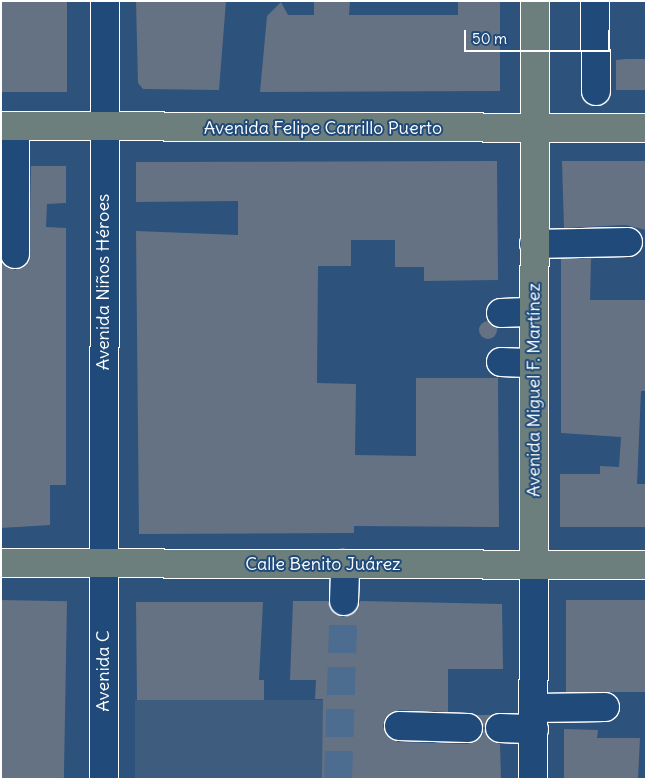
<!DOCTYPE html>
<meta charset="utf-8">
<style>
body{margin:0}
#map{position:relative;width:647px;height:780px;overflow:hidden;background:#2d527c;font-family:Delius,sans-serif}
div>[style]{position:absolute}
.built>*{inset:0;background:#3e5c7e;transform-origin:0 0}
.building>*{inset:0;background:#657284;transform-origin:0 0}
.round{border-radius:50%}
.minor-tunnel>*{height:28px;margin-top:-14px;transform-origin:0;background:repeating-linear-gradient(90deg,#4c6c90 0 28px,transparent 0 42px)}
.roads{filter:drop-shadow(1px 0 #fff) drop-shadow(-1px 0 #fff) drop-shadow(0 1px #fff) drop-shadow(0 -1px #fff)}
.minor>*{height:28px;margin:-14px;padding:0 14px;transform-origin:14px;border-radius:14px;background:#1f4a7a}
.major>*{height:28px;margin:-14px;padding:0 14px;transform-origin:14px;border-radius:14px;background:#6c7f7c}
span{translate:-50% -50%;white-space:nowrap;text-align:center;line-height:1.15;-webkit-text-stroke:4px #1f4a7a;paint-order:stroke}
.street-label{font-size:18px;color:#fff}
.frame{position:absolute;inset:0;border:2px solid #fff;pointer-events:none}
.scale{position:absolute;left:464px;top:30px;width:146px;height:22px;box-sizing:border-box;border:2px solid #fff;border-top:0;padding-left:6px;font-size:15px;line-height:18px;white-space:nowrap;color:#fff;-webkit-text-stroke:4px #1f4a7a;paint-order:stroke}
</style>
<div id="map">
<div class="built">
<i style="left:135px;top:700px;width:190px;height:79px"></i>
</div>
<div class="building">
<i style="left:1px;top:1px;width:66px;height:91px"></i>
<i style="clip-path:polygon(136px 1px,226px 1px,219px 90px,143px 89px,138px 83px)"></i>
<i style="clip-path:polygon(314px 1px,350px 1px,349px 15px,458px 15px,458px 1px,500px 1px,500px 91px,260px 92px,267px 16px,281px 2px,288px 15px,314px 15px)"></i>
<i style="clip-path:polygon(626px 59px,646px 59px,646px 90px,616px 90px,616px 60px)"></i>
<i style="clip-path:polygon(497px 161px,498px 280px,424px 281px,424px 267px,395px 267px,395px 240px,351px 240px,351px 266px,318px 266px,317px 383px,356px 384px,355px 455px,416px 456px,416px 378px,498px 378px,499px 527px,354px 526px,354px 533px,139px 534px,136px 231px,238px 235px,238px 201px,136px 202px,136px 162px)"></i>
<i style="clip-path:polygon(562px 161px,646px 161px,646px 230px,626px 225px,564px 228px)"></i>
<i style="clip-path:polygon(31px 166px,66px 166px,66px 203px,47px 204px,46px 227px,66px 228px,66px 485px,50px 485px,50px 525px,1px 528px,1px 261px,15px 270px,29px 261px)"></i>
<i style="clip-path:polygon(595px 258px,591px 259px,590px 300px,646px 300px,646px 391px,641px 391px,637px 484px,646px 484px,646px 527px,560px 527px,560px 474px,600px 474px,600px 466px,619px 467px,621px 437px,561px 433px,561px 259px)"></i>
<i class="round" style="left:479px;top:321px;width:18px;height:18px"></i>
<i style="left:1px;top:600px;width:66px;height:179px;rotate:1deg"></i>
<i style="left:566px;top:600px;width:80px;height:92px"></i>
<i style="clip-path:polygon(293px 601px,328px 601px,335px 614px,344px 617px,357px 610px,360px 601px,502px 604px,503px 669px,448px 669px,448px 712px,399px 710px,386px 717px,383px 726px,386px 734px,398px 742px,468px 744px,482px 736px,484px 728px,477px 715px,491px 715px,484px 728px,491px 741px,500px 744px,501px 779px,322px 779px,323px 699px,315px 699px,316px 680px,290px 680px)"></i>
<i style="clip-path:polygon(136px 602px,263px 602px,259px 680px,264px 680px,264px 700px,137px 700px)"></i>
<i style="clip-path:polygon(564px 729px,598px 730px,597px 738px,640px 738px,638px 779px,564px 779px)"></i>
</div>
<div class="minor-tunnel">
<i style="left:338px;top:779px;width:178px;rotate:-88.1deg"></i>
</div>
<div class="roads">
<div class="minor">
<i style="left:595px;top:1px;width:90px;rotate:89.4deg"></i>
<i style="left:15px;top:126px;width:128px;rotate:90deg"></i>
<i style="left:534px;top:244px;width:94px;rotate:-1.2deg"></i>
<i style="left:501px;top:313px;width:33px;rotate:-2deg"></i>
<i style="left:501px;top:362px;width:33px;rotate:2deg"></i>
<i style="left:344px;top:601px;width:37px;rotate:-88deg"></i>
<i style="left:534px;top:708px;width:71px;rotate:-0.8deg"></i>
<i style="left:399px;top:726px;width:69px;rotate:1.7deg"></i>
<i style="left:500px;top:728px;width:34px;rotate:2deg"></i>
<i style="left:104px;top:779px;width:778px;rotate:-89.93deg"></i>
<i style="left:533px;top:779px;width:214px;rotate:-89.7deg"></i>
</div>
<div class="major">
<i style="left:1px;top:126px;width:645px;rotate:0.18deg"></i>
<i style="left:1px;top:563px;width:645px;rotate:0.18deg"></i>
<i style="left:534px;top:565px;width:564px;rotate:-89.9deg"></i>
</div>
</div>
<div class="street-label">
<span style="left:323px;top:128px">Avenida Felipe Carrillo Puerto</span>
<span style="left:103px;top:282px;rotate:-90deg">Avenida Niños Héroes</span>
<span style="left:534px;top:390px;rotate:-90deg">Avenida Miguel F. Martínez</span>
<span style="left:323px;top:564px">Calle Benito Juárez</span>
<span style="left:103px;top:671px;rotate:-90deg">Avenida C</span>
</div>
<div class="frame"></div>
<div class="scale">50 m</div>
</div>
